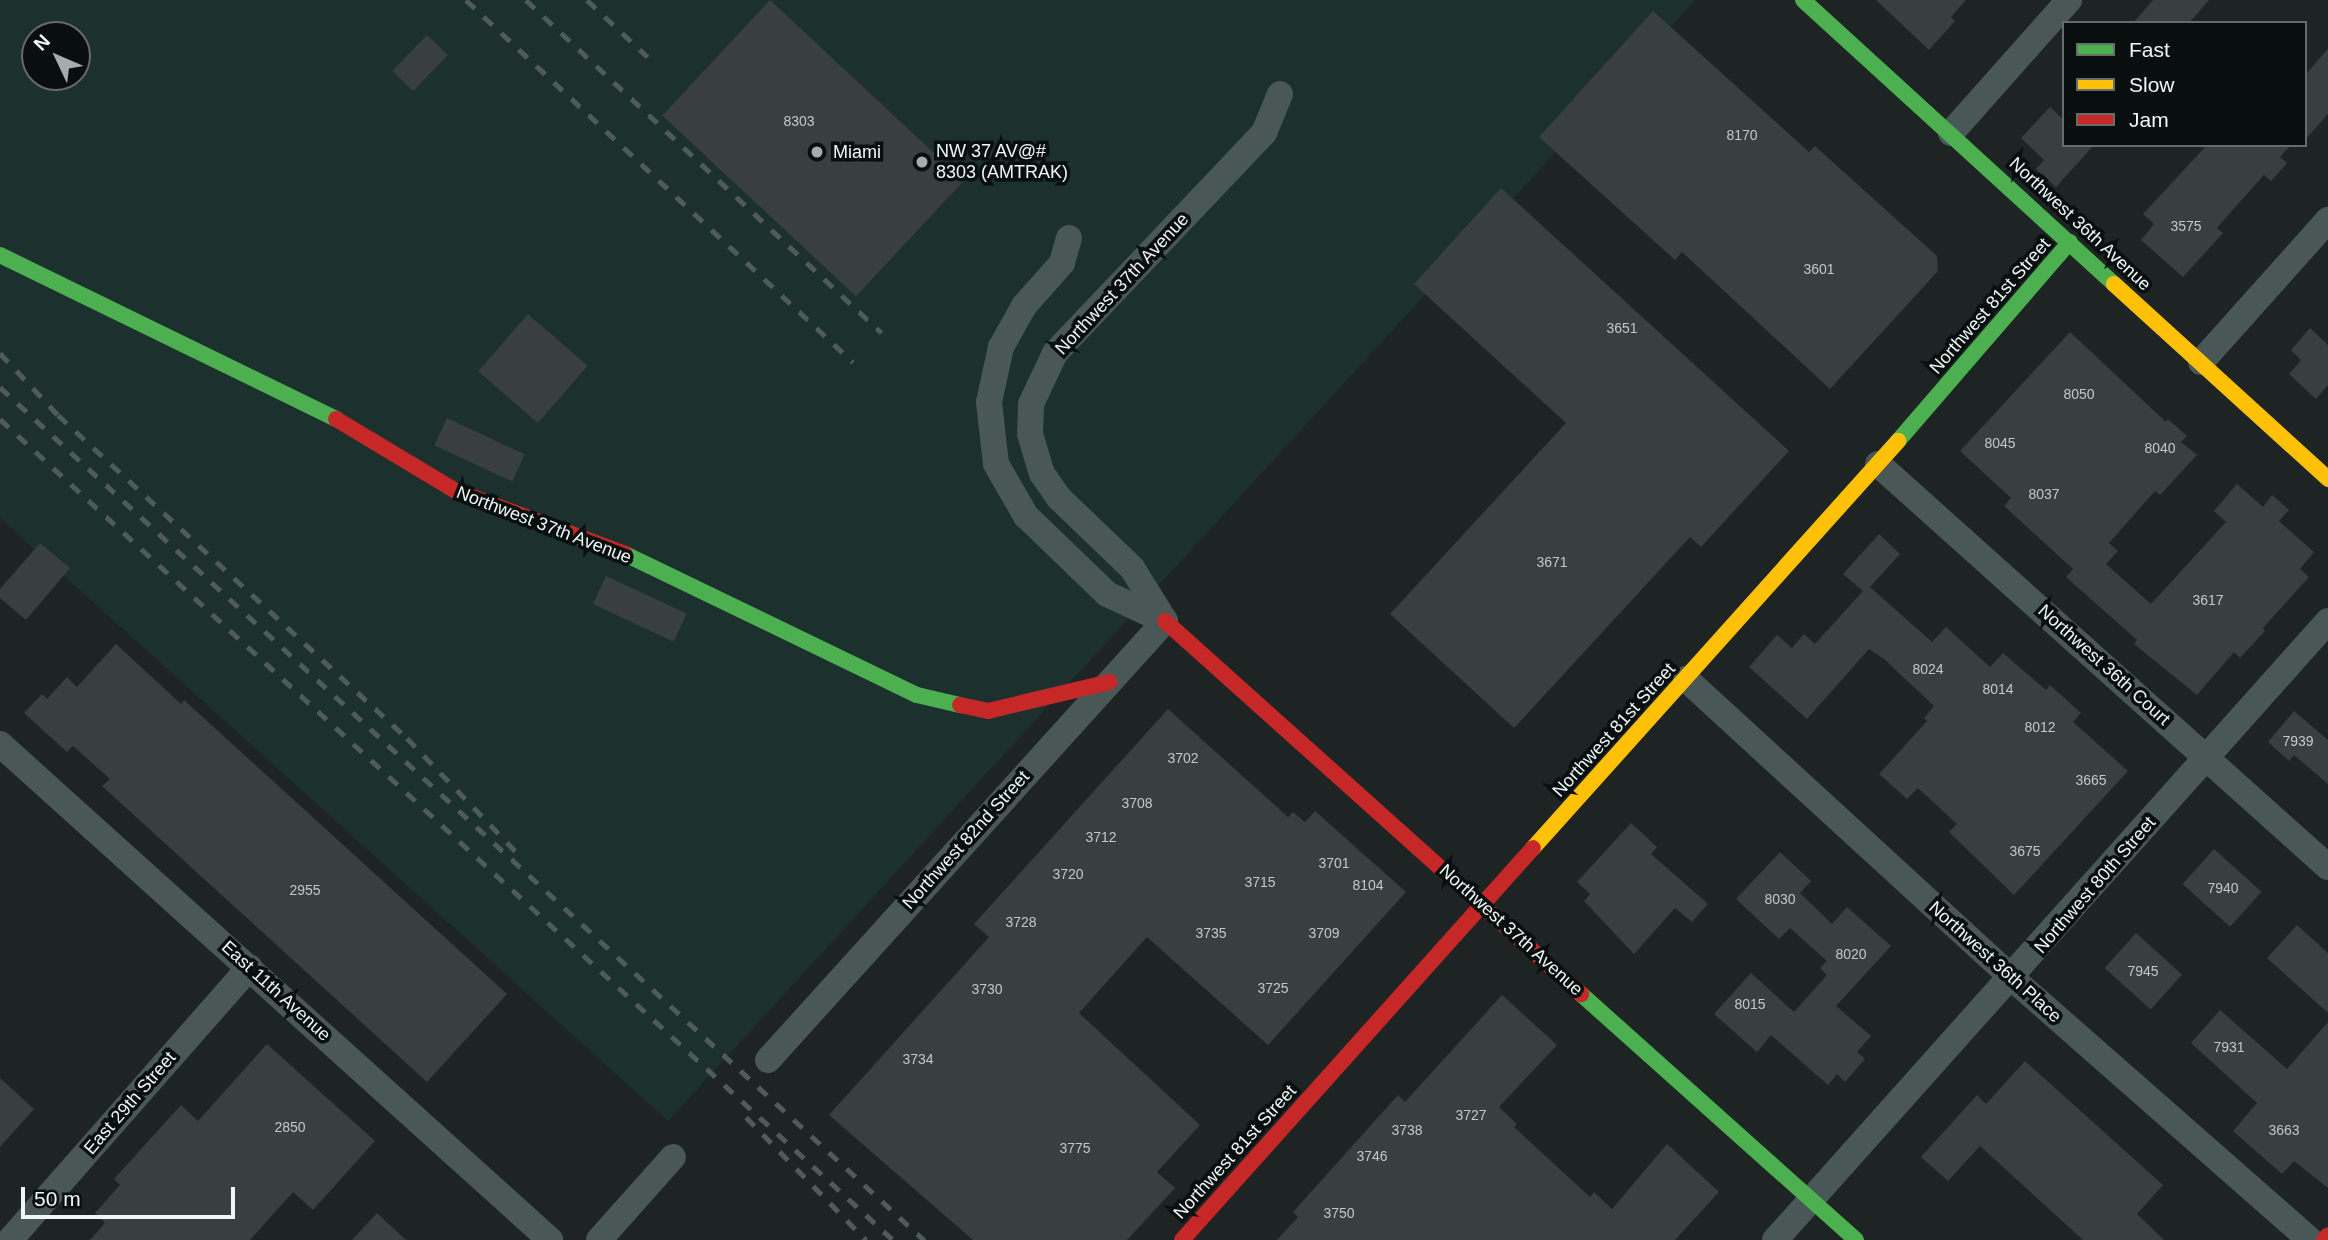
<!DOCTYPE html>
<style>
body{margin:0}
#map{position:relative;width:2328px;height:1240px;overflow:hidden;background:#1d2423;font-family:Helvetica,sans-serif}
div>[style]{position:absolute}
.built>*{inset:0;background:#1c302d}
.building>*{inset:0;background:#393e3e;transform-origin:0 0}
.street>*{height:26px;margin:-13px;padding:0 13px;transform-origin:13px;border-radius:13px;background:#495856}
.fast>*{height:16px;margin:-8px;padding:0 8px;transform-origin:8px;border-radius:8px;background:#4caf50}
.slow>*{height:16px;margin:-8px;padding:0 8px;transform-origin:8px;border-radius:8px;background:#ffc107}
.jam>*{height:16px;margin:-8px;padding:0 8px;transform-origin:8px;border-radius:8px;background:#c62828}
.rail>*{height:5px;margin-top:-2.5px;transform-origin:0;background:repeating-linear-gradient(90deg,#505b59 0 12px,transparent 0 24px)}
.dots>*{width:19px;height:19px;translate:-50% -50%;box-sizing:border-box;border:4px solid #090f0e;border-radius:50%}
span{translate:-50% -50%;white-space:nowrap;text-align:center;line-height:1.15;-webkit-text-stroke:7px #090f0e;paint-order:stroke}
.number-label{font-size:14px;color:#c1c9c7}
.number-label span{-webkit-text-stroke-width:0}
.poi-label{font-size:18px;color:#eef7f5}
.left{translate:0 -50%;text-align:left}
.street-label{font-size:18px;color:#eef7f5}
.legend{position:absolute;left:2062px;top:21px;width:245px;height:126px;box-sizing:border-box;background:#090f0e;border:2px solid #656c6a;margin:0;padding:9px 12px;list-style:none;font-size:21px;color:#eef7f5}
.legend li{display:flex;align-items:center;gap:14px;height:35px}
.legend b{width:35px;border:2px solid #656c6a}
.north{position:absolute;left:21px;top:21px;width:70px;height:70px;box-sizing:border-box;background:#090f0e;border:2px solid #656c6a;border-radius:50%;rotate:314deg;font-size:19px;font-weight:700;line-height:28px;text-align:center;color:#eef7f5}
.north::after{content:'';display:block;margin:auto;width:24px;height:32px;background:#a5adac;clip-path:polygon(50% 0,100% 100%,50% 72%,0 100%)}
.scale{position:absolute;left:21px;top:1187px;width:214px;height:32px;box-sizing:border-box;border:4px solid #eef7f5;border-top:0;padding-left:9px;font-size:21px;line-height:24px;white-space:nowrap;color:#eef7f5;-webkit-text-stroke:5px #090f0e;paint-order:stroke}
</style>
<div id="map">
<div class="built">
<i style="clip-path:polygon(evenodd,0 0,1695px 0,668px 1121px,0 518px,0 0,35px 35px,77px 35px,77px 77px,35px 77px,35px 35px)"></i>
</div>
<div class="building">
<i style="left:770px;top:0;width:265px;height:158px;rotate:43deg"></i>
<i style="clip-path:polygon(1876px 0,1966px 0,1951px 17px,1955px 21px,1929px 50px)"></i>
<i style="clip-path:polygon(2153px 0,2209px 0,2189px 23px,2133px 23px)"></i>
<i style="clip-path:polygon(1653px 11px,1809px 152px,1815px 146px,1937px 256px,1938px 271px,1830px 389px,1682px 252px,1675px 260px,1539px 137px)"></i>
<i style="left:427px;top:35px;width:29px;height:50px;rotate:44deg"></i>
<i style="clip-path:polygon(2328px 49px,2328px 114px,2305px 140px,2305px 75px)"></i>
<i style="clip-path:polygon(2050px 107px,2064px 120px,2064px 145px,2094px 145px,2056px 187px,2036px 169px,2044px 160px,2021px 138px)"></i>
<i style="clip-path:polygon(2207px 145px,2291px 145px,2280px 157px,2287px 163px,2271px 181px,2264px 175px,2230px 213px,2217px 228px,2223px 233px,2183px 277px,2141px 240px,2154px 224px,2143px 214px)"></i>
<i style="clip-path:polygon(1501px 188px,1789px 451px,1701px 547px,1690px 537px,1514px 728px,1390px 614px,1566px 423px,1414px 284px)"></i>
<i style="left:528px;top:314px;width:79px;height:76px;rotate:41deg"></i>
<i style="clip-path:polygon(2310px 328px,2328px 345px,2328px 385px,2316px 399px,2289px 374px,2301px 360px,2291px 350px)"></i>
<i style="clip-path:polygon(2070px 332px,2166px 422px,2168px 419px,2187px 436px,2181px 442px,2197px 455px,2160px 495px,2155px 491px,2109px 543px,2118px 551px,2106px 564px,2151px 604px,2226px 522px,2214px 511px,2237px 484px,2263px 507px,2272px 495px,2289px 510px,2279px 521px,2314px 552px,2300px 569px,2309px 577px,2263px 628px,2265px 631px,2240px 658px,2234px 652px,2197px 695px,2134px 644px,2137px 640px,2066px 577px,2073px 569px,2004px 506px,2011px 498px,1960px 451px)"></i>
<i style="left:447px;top:418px;width:86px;height:30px;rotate:25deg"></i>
<i style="clip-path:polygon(1879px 534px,1900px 554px,1870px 587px,1932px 642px,1946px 627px,1990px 667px,2003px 653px,2046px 690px,2050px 685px,2081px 713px,2073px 722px,2128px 771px,2014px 895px,1949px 832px,1957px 824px,1918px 788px,1907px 799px,1879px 774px,1927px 721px,1924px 718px,1934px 706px,1884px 659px,1869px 649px,1807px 719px,1749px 667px,1777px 635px,1792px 648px,1804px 634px,1815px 644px,1863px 591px,1843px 574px)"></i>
<i style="clip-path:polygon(40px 543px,70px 568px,26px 620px,0 598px,0 589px)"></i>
<i style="left:606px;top:576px;width:89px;height:31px;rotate:25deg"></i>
<i style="clip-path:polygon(116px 644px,181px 704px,184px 700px,507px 994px,427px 1082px,102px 786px,110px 779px,73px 746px,67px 752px,24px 713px,42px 694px,47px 699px,67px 677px,77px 687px)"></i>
<i style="clip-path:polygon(1168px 709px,1288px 817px,1293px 812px,1305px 822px,1315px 811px,1406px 892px,1268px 1045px,1147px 937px,1079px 1013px,1200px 1125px,1157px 1172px,1175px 1188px,1127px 1240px,973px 1240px,829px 1115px,989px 937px,974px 924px)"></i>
<i style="clip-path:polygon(2294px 711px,2328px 740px,2328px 784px,2294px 755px,2289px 761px,2268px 742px)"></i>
<i style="clip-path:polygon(1631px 823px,1657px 847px,1651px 854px,1708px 904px,1692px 922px,1675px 908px,1634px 954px,1584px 901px,1590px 894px,1577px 882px)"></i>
<i style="left:2214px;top:849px;width:64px;height:47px;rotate:42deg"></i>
<i style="clip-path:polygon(1780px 852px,1811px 881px,1800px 893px,1832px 924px,1847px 907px,1891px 946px,1836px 1006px,1871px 1036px,1857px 1052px,1865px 1059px,1845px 1082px,1837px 1074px,1828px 1085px,1771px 1035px,1757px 1052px,1714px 1014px,1751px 973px,1794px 1012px,1827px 975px,1820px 968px,1827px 961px,1790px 928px,1779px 939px,1736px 899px)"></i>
<i style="clip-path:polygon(2297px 925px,2328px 953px,2328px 1013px,2267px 958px)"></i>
<i style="left:2136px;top:933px;width:62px;height:47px;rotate:42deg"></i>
<i style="clip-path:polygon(1502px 995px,1557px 1045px,1499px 1107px,1517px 1124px,1514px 1127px,1590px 1197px,1594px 1192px,1612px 1209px,1667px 1144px,1719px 1192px,1675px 1240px,1277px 1240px,1298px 1217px,1293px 1212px,1398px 1095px,1405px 1102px)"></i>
<i style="clip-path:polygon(2220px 1010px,2287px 1069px,2328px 1022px,2328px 1188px,2294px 1161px,2282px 1174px,2233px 1131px,2257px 1103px,2191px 1043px)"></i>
<i style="clip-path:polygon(267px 1044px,375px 1141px,313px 1210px,293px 1192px,250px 1240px,90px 1240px,105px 1223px,95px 1213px,120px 1185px,114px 1179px,181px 1105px,198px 1121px)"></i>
<i style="clip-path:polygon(2025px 1061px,2163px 1185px,2137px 1214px,2164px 1240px,2083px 1240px,1980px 1146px,1948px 1181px,1921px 1157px,1977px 1095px,1986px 1104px)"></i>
<i style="clip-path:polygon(0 1078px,34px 1109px,0 1147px)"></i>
<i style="clip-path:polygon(377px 1213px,406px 1240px,352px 1240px)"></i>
</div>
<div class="street">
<i style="left:1951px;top:133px;width:178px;rotate:-48.4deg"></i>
<i style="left:1069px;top:238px;width:26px;rotate:106deg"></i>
<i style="left:1062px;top:263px;width:57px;rotate:131.5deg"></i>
<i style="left:1024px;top:306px;width:47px;rotate:119.3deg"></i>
<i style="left:1001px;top:347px;width:56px;rotate:102.3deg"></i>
<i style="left:989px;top:402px;width:62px;rotate:83.6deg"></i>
<i style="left:996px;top:464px;width:60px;rotate:60deg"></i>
<i style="left:1026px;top:516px;width:112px;rotate:43.9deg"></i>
<i style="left:1107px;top:594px;width:64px;rotate:25deg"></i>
<i style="left:2201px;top:362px;width:191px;rotate:-48.2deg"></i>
<i style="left:1878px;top:464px;width:604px;rotate:41.85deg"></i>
<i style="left:1165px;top:621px;width:62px;rotate:-121.9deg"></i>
<i style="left:1132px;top:568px;width:101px;rotate:-136.2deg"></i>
<i style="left:1059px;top:498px;width:29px;rotate:-125deg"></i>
<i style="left:1042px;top:474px;width:42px;rotate:-106.7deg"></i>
<i style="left:1030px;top:434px;width:30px;rotate:-88deg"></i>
<i style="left:1031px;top:404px;width:56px;rotate:-64.8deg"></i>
<i style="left:1055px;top:353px;width:303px;rotate:-46.5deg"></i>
<i style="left:1264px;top:133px;width:42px;rotate:-67.7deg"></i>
<i style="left:1686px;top:679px;width:444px;rotate:42.5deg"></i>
<i style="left:2013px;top:979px;width:395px;rotate:41.3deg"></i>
<i style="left:0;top:744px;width:741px;rotate:42.04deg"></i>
<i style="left:768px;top:1060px;width:592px;rotate:-47.88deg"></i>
<i style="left:10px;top:1240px;width:363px;rotate:-48.7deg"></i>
<i style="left:599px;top:1240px;width:111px;rotate:-48.3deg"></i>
<i style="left:1775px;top:1240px;width:830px;rotate:-48.22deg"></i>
</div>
<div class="fast">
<i style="left:1803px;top:0;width:421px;rotate:42.4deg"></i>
<i style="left:0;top:255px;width:374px;rotate:26deg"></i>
<i style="left:1898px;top:441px;width:263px;rotate:-49.2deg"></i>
<i style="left:625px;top:554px;width:324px;rotate:25.8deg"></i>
<i style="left:917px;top:695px;width:44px;rotate:13.1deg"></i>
<i style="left:1581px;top:994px;width:369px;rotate:41.8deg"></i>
</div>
<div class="slow">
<i style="left:2114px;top:284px;width:290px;rotate:42.3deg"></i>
<i style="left:1533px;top:848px;width:547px;rotate:-48.11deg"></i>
</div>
<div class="jam">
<i style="left:336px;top:419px;width:140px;rotate:31deg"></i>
<i style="left:456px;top:491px;width:180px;rotate:20.4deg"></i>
<i style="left:1165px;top:621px;width:559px;rotate:41.88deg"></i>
<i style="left:960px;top:705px;width:29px;rotate:12deg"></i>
<i style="left:988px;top:711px;width:125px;rotate:-13.4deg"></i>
<i style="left:1182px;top:1240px;width:526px;rotate:-48.16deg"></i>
<i style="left:2324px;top:1240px;width:6px;rotate:-51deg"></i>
</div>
<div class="rail">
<i style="left:466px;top:0;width:530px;rotate:43.09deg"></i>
<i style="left:526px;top:0;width:487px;rotate:43.1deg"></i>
<i style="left:587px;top:0;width:83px;rotate:43.1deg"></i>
<i style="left:0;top:353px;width:85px;rotate:46.9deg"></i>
<i style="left:58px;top:415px;width:476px;rotate:42.8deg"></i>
<i style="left:407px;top:738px;width:168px;rotate:46.2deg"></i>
<i style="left:0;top:387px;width:1258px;rotate:42.71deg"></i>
<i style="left:0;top:419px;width:1213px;rotate:42.59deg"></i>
<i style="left:746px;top:1117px;width:172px;rotate:45.7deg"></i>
</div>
<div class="dots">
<i style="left:817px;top:152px;background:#a5adac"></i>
<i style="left:922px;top:162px;background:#a5adac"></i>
</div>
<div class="number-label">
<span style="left:799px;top:121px">8303</span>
<span style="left:1742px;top:135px">8170</span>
<span style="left:2186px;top:226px">3575</span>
<span style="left:1819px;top:269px">3601</span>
<span style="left:1622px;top:328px">3651</span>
<span style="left:2079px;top:394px">8050</span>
<span style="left:2000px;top:443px">8045</span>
<span style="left:2160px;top:448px">8040</span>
<span style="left:2044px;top:494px">8037</span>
<span style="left:1552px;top:562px">3671</span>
<span style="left:2208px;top:600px">3617</span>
<span style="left:1928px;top:669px">8024</span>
<span style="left:1998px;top:689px">8014</span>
<span style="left:2040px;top:727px">8012</span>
<span style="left:2298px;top:741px">7939</span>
<span style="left:1183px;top:758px">3702</span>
<span style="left:2091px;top:780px">3665</span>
<span style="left:1137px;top:803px">3708</span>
<span style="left:1101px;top:837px">3712</span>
<span style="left:2025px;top:851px">3675</span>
<span style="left:1334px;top:863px">3701</span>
<span style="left:1068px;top:874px">3720</span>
<span style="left:1260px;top:882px">3715</span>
<span style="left:1368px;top:885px">8104</span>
<span style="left:2223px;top:888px">7940</span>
<span style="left:305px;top:890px">2955</span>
<span style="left:1780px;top:899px">8030</span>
<span style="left:1021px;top:922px">3728</span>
<span style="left:1211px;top:933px">3735</span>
<span style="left:1324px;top:933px">3709</span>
<span style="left:1851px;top:954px">8020</span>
<span style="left:2143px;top:971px">7945</span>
<span style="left:1273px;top:988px">3725</span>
<span style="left:987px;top:989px">3730</span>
<span style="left:1750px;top:1004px">8015</span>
<span style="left:2229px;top:1047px">7931</span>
<span style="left:918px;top:1059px">3734</span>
<span style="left:1471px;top:1115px">3727</span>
<span style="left:290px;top:1127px">2850</span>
<span style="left:1407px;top:1130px">3738</span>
<span style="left:2284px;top:1130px">3663</span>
<span style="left:1075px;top:1148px">3775</span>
<span style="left:1372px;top:1156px">3746</span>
<span style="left:1339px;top:1213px">3750</span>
</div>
<div class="poi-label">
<span class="left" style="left:833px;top:152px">Miami</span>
<span class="left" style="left:936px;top:162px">NW 37 AV@#<br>8303 (AMTRAK)</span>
</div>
<div class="street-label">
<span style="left:2080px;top:224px;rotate:43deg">Northwest 36th Avenue</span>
<span style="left:1122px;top:284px;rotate:-47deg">Northwest 37th Avenue</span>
<span style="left:1990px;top:306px;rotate:-49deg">Northwest 81st Street</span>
<span style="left:544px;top:525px;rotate:21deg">Northwest 37th Avenue</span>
<span style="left:2104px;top:665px;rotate:42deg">Northwest 36th Court</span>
<span style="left:1614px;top:730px;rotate:-48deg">Northwest 81st Street</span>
<span style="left:966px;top:840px;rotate:-48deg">Northwest 82nd Street</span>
<span style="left:2095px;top:885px;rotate:-49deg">Northwest 80th Street</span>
<span style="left:1511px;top:930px;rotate:42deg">Northwest 37th Avenue</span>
<span style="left:1995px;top:962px;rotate:42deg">Northwest 36th Place</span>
<span style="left:276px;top:991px;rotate:42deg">East 11th Avenue</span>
<span style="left:130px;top:1103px;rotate:-49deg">East 29th Street</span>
<span style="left:1235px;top:1152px;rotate:-48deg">Northwest 81st Street</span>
</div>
<ul class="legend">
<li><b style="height:9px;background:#4caf50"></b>Fast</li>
<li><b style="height:9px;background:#ffc107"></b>Slow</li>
<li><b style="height:9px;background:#c62828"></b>Jam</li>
</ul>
<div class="north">N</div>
<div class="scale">50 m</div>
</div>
